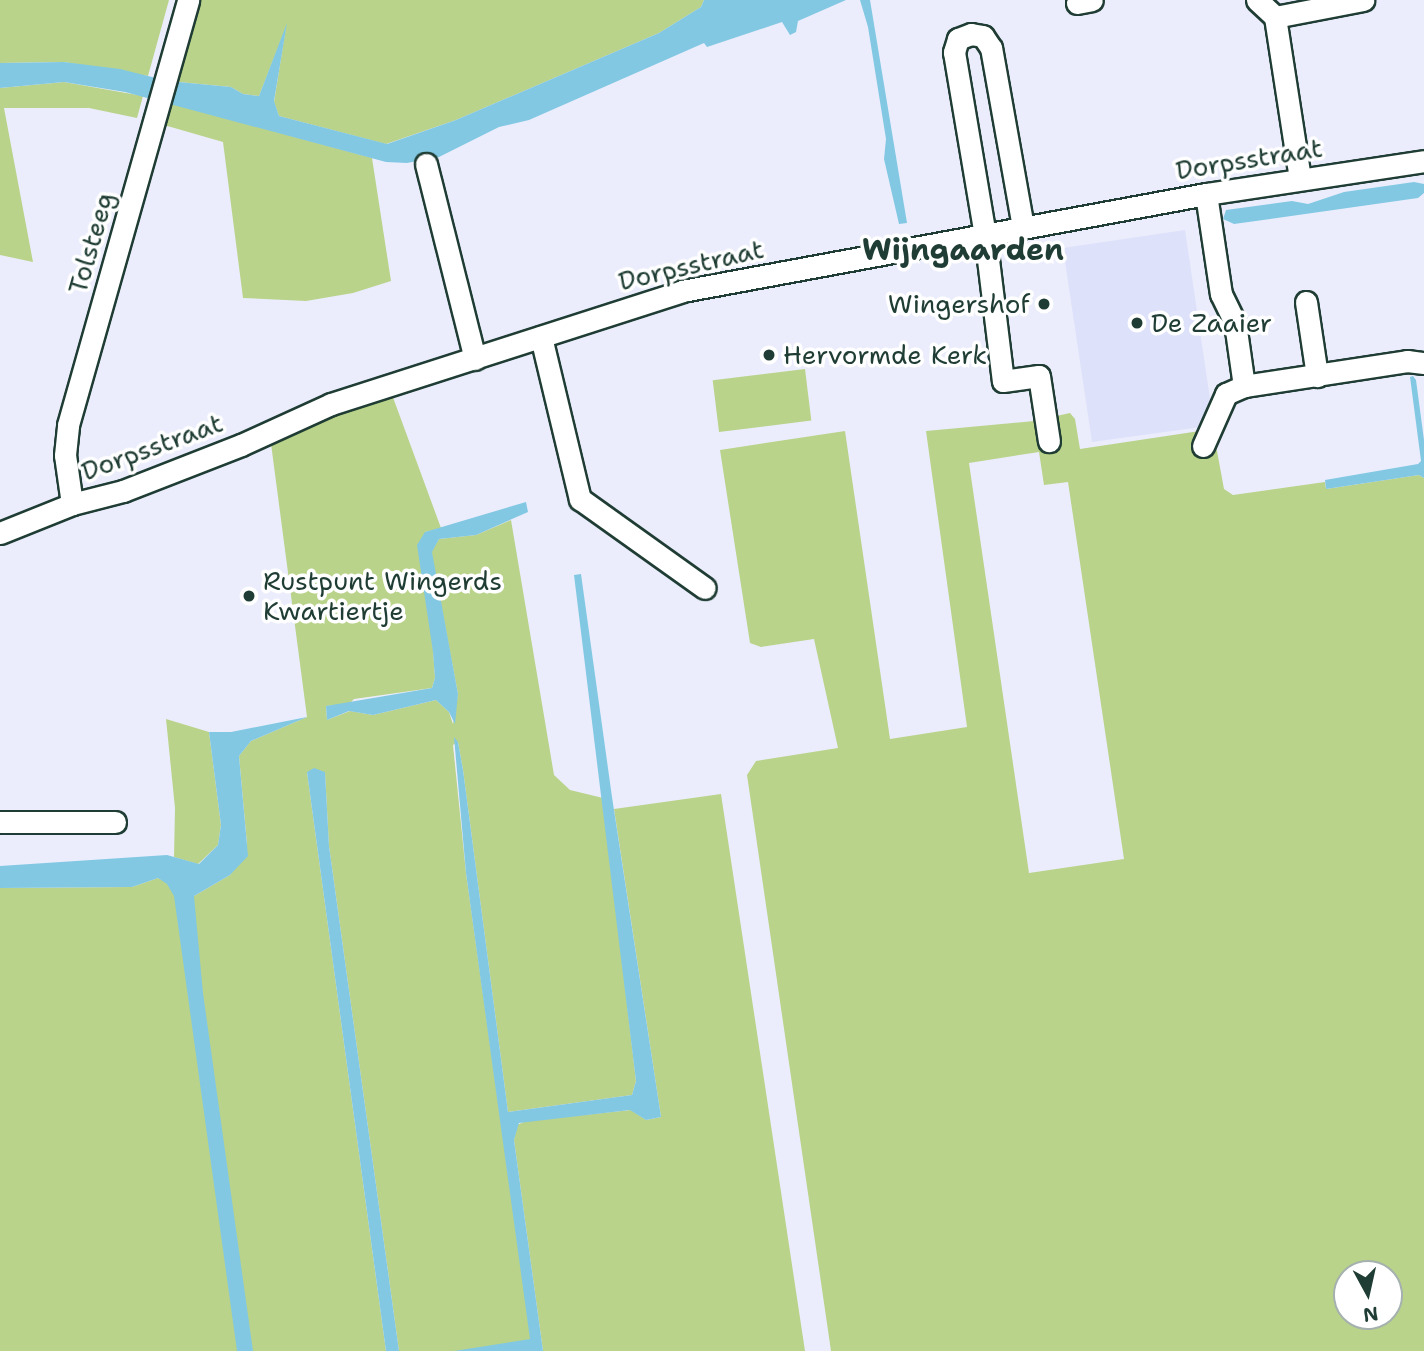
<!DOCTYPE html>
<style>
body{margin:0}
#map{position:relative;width:1424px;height:1351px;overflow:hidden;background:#ebedfc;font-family:"Shantell Sans",sans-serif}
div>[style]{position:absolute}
.built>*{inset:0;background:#dde1fa}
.green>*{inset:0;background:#bad38a;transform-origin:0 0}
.water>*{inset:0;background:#82c8e3}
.roads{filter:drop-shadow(2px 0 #1f3d34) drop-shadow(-2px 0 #1f3d34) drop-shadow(0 2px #1f3d34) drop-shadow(0 -2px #1f3d34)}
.minor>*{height:21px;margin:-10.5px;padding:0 10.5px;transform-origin:10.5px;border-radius:10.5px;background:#fff}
.dots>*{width:19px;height:19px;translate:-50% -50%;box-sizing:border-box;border:4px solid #fff;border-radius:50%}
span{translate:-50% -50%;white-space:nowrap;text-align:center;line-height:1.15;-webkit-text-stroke:7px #fff;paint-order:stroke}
.street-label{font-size:26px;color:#1f3d34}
.poi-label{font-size:26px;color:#1f3d34}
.right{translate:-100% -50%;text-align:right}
.left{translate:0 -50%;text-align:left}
.quarter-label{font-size:30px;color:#1f3d34;font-weight:700}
.north{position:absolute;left:1333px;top:1260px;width:70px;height:70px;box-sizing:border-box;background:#fff;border:2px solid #a5b1ae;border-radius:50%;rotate:172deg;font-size:19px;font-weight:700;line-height:28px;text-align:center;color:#1f3d34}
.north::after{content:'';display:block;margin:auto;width:24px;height:32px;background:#1f3d34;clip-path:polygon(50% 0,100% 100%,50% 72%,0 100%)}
</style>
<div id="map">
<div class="built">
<i style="clip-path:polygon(1185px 230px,1210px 399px,1201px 427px,1092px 442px,1063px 248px)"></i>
</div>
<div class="green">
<i style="clip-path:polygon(0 0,169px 0,148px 76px,64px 62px,0 63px)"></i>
<i style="clip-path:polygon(191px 0,704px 0,701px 7px,659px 33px,456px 120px,386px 144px,279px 116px,274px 102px,286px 27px,259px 96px,243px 94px,231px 87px,168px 81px)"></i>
<i style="clip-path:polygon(64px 82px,143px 96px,137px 118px,89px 108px,4px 108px,33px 262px,0 255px,0 88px)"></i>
<i style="clip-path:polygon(163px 101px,372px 158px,391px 281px,353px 293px,306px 301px,243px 298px,223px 142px,157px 123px)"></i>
<i style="left:805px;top:369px;width:52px;height:93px;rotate:83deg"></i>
<i style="clip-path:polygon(391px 392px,441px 528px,425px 532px,435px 678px,432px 688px,354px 699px,349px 704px,326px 706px,327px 720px,350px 711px,373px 715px,436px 700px,449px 712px,453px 724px,458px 694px,431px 552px,439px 539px,476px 535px,511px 520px,554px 775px,570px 790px,603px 798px,636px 1081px,632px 1095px,508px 1112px,463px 770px,458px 742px,453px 745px,466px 873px,533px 1351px,399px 1351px,329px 846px,325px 773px,307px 772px,386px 1351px,0 1351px,0 888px,132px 887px,158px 878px,194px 896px,230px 875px,236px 867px,247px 844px,239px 756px,251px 741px,307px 717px,270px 436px)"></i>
<i style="clip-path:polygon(evenodd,1070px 413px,1075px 419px,1080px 449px,1213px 429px,1224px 489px,1233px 495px,1325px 482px,1326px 489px,1419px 475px,1424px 478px,1424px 1351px,831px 1351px,747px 775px,756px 761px,838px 748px,814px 639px,761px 647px,750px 643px,720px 450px,845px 431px,890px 739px,967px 727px,926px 431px,1034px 421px,1070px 413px,1039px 452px,1044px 485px,1068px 482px,1124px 859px,1029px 873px,969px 463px,1039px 452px,1070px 413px,1347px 1274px,1389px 1274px,1389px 1316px,1347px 1316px,1347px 1274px)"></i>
<i style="clip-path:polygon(166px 719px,209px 732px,221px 825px,218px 845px,198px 864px,174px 857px,175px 808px)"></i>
<i style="clip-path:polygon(721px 794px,805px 1351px,543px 1351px,514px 1140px,517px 1125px,526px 1121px,631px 1110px,646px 1120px,661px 1117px,614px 809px)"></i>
</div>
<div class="water">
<i style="clip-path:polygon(704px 0,846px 0,798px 21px,796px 32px,790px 35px,782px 22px,707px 47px,704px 43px,529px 120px,499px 127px,439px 157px,407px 163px,386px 162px,125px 92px,64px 82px,0 88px,0 63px,64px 62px,120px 69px,168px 81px,231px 87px,243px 94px,259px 96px,287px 23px,274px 101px,279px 116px,387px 144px,456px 120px,659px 33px,701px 7px)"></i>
<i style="clip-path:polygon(860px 0,870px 0,907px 223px,899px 224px,884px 159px,886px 139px,868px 27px)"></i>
<i style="clip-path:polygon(1414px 182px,1424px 184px,1424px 193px,1418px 198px,1234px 224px,1223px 219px,1226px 210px,1292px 201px,1308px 204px,1344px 192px)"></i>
<i style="clip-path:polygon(1413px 376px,1416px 380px,1424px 440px,1424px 478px,1419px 475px,1326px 489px,1325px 480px,1418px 464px,1421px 461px,1410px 377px)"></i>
<i style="clip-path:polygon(526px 502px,528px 512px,476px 535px,439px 539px,432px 552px,458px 694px,455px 724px,449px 712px,436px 700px,373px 715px,349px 711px,327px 720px,326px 706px,432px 688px,435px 678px,433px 652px,417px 545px,425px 532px)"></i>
<i style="clip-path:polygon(581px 574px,612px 797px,661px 1117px,646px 1120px,630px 1110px,519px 1123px,514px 1140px,543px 1351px,454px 1351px,530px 1339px,466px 873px,454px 737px,458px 742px,463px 770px,508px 1112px,632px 1095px,636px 1081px,574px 575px)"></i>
<i style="clip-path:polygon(307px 717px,251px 741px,239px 756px,248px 856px,230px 875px,194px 896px,203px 993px,253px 1351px,237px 1351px,174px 896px,167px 884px,158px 878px,132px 887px,0 888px,0 866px,167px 855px,199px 864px,218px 845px,221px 825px,209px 732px,231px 732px)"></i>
<i style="clip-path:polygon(314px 768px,325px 772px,329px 846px,399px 1351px,386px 1351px,307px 772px)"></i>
</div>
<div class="roads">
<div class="minor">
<i style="left:1257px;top:0;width:25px;rotate:43deg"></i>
<i style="left:1275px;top:17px;width:164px;rotate:81.2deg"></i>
<i style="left:1077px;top:3px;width:15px;rotate:-11deg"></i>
<i style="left:1275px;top:17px;width:90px;rotate:-10.9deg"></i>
<i style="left:426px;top:164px;width:201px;rotate:75.9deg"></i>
<i style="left:1206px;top:194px;width:101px;rotate:81.5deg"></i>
<i style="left:1221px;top:294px;width:32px;rotate:64deg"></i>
<i style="left:1235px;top:323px;width:64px;rotate:81.9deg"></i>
<i style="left:1244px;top:386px;width:165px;rotate:-8.7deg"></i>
<i style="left:1407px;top:361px;width:17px;rotate:7deg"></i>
<i style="left:1023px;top:227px;width:182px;rotate:-100.1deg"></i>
<i style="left:991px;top:48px;width:14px;rotate:-124deg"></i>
<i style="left:983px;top:36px;width:12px;rotate:-171deg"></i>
<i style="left:971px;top:34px;width:14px;rotate:159deg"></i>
<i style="left:958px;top:39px;width:14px;rotate:107deg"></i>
<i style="left:954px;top:52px;width:186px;rotate:80.4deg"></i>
<i style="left:985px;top:235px;width:147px;rotate:83deg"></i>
<i style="left:1003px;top:381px;width:36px;rotate:-8deg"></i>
<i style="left:1039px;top:376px;width:66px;rotate:81.3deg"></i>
<i style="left:1306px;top:302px;width:75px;rotate:81.5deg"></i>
<i style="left:541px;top:337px;width:167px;rotate:76.5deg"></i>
<i style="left:580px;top:499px;width:153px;rotate:35.5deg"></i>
<i style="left:1203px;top:446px;width:57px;rotate:-66.1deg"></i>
<i style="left:1226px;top:394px;width:20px;rotate:-24deg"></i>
<i style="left:72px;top:504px;width:49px;rotate:-98.1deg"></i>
<i style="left:65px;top:455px;width:30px;rotate:-84deg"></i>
<i style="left:68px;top:425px;width:442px;rotate:-74.2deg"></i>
<i style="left:0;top:533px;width:78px;rotate:-21.9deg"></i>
<i style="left:72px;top:504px;width:53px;rotate:-14.3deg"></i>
<i style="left:123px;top:491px;width:127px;rotate:-21.3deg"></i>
<i style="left:241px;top:445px;width:99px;rotate:-24.5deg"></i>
<i style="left:331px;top:404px;width:369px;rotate:-17.8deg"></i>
<i style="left:682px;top:291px;width:533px;rotate:-10.49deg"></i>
<i style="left:1206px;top:194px;width:220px;rotate:-8.6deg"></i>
<i style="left:0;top:822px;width:115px"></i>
</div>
</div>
<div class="dots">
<i style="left:1044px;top:304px;background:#1f3d34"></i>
<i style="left:1137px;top:323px;background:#1f3d34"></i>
<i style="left:769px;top:355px;background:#1f3d34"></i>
<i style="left:249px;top:596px;background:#1f3d34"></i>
</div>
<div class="street-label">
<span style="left:1249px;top:159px;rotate:-9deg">Dorpsstraat</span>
<span style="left:91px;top:243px;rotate:-74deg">Tolsteeg</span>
<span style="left:691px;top:265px;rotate:-13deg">Dorpsstraat</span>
<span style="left:152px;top:447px;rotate:-20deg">Dorpsstraat</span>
</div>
<div class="poi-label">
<span class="right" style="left:1030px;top:304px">Wingershof</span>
<span class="left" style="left:1151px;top:323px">De Zaaier</span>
<span class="left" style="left:783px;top:355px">Hervormde Kerk</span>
<span class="left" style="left:263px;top:596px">Rustpunt Wingerds<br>Kwartiertje</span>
</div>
<div class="quarter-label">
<span style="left:963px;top:250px">Wijngaarden</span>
</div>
<div class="north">N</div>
</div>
